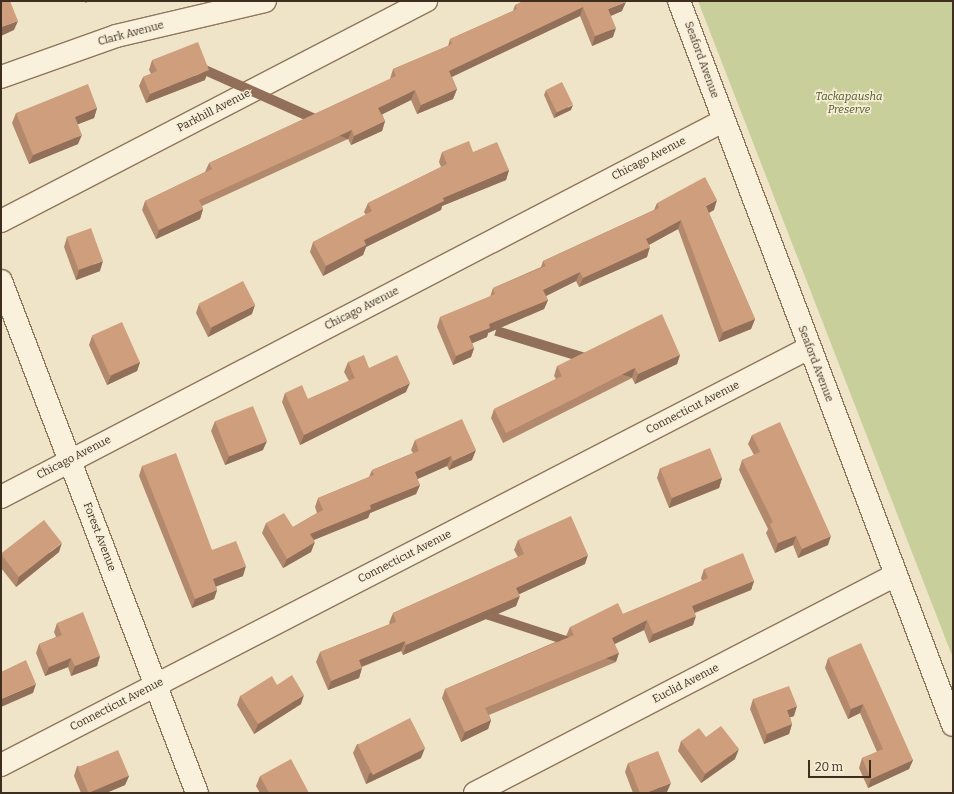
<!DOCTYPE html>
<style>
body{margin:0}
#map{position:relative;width:954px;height:794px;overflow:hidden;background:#f0e4c8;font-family:Bitter,serif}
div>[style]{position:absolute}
.green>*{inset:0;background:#c9cf9b}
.roads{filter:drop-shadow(1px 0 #8d765c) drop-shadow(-1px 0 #8d765c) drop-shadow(0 1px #8d765c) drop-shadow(0 -1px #8d765c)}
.minor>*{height:22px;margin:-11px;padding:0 11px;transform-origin:11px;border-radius:11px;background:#faf1dc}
.wall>*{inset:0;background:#b2896c}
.shaded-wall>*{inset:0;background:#916f58;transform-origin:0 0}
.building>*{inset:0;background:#cf9f7d;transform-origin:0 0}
span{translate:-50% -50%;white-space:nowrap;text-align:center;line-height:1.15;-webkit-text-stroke:3px #f7eed8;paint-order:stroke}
.street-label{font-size:11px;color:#3d2e20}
.park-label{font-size:11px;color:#4d5a26;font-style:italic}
.frame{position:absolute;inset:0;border:2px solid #3d2e20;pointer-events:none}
.scale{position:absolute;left:808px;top:760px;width:63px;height:18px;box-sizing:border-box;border:2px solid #3d2e20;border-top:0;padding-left:5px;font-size:12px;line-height:14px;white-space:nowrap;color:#3d2e20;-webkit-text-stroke:3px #f7eed8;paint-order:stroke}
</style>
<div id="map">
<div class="green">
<i style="clip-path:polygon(698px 1px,953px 1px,953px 658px)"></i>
</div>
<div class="roads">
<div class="minor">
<i style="left:679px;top:1px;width:774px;rotate:69.27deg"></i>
<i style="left:1px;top:77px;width:122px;rotate:-19.6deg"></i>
<i style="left:116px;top:36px;width:153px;rotate:-13.2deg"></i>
<i style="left:1px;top:221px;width:479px;rotate:-27.4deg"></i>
<i style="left:1px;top:281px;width:548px;rotate:69.05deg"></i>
<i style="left:1px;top:497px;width:814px;rotate:-27.51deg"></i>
<i style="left:1px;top:765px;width:909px;rotate:-27.3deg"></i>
<i style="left:475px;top:793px;width:474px;rotate:-27.4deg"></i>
</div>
</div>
<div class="wall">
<i style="clip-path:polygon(524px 1px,622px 11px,611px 16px,613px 37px,592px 46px,580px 16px,452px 77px,457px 89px,453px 99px,417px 114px,411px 100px,382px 114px,385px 121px,382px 131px,351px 145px,348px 139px,202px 206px,203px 209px,200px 219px,156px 239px,142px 210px,145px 201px,205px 172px,209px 163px,390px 79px,393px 69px,448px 46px,450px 39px,513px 11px,515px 5px)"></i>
<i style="clip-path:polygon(152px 60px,205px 80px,146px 103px,139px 86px,143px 77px,151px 74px,149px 70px)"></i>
<i style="clip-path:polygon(546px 90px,571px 110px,554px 118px,544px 95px)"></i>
<i style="clip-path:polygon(97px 108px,94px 118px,78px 124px,78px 144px,29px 164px,12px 123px,16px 113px)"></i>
<i style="clip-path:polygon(442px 152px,473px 152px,509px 170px,506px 180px,442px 206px,441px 210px,366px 247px,363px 255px,323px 276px,310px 252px,313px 242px,366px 215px,364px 212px,368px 203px,441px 167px,439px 162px)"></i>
<i style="clip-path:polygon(657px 203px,714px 210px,709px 213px,755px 319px,751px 329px,719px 342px,678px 229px,649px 245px,647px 257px,579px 287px,576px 281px,546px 296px,548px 300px,544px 309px,488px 333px,487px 337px,472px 343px,474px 348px,471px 357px,453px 365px,437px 327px,440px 317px,490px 297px,493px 288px,541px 267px,543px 261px,654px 210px)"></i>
<i style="clip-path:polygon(67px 237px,100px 271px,76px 280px,64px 247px)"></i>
<i style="clip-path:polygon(199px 304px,252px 314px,208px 337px,196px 313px)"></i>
<i style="clip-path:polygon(92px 336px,140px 362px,137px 371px,107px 385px,89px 345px)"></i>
<i style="clip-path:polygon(680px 355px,677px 364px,635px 384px,632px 378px,503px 443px,491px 418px,494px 409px,556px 379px,554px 376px,557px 366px)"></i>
<i style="clip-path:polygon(348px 362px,369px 368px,406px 392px,300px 445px,282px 402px,285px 393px,308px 399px,349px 381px,344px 372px)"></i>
<i style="clip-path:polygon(215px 421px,263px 450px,225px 465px,211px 431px)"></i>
<i style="clip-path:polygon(752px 435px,828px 545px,798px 558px,793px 545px,775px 553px,766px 533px,768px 529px,739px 470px,742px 460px,754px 455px,748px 444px)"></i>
<i style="clip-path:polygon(415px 440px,472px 460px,449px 470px,447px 466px,417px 479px,420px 485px,416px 494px,370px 513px,368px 518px,314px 540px,311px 552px,283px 568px,262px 533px,266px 523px,293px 527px,317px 513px,315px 507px,318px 498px,369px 477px,372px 470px,413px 453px,411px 450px)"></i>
<i style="clip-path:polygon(142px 466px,212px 550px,243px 576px,216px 586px,217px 590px,214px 599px,192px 608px,139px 476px)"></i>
<i style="clip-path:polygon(660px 468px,722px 478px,719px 488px,669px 508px,657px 478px)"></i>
<i style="clip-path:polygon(518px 540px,585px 564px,519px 594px,516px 606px,403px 655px,401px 651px,362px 667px,359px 678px,328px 690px,316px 662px,320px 652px,390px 624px,389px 623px,393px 613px,518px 557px,514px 550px)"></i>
<i style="clip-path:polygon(59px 552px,16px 587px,1px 568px,1px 554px)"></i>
<i style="clip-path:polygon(704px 569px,754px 581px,751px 590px,695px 613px,693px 625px,649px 643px,644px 630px,615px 644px,616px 662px,489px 715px,491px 720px,488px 729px,461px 742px,442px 698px,445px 689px,567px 637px,566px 636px,570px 627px,623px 614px,702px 581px,701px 578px)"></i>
<i style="clip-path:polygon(57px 623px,100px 656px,97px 666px,71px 676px,68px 667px,45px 676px,36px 653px,39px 644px,56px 637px,54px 632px)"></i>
<i style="clip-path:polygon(828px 658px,913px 760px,909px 769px,868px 788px,859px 768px,862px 758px,877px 752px,860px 713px,848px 719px,825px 668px)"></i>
<i style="clip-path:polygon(277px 685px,301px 704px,254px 734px,237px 705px,240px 696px)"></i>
<i style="clip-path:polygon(753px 699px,794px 716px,790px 717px,792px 724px,789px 734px,764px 744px,750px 709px)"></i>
<i style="clip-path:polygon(706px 737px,735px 759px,701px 783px,678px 751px,681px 741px)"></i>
<i style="clip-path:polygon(357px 744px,421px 758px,366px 784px,353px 753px)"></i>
<i style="clip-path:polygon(628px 763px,667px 792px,666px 793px,633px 793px,625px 772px)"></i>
<i style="clip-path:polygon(77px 766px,129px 776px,125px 785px,106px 793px,81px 793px,74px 776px)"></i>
<i style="clip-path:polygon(260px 776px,309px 793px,260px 793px,256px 786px)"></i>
</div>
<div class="shaded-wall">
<i style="clip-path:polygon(86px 1px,90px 1px,85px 3px)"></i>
<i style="clip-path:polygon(626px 2px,622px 11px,605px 18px,608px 9px)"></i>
<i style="clip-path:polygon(583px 7px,580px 16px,445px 80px,449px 71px)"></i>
<i style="clip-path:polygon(18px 21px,14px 30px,1px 36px,1px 27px)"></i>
<i style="clip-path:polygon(616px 28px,613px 37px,592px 46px,595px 36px)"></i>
<i style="clip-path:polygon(209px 70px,205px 80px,146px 103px,150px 94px)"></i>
<i style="clip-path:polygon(457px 89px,453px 99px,417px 114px,421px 105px)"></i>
<i style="clip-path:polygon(415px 90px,411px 100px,375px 118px,378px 108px)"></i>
<i style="clip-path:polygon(573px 105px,571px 110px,554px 118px,556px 113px)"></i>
<i style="clip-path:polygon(97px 108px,94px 118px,71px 127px,75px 117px)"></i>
<i style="clip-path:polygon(385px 121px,382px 131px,351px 145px,354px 136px)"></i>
<i style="left:352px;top:130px;width:10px;height:168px;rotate:114deg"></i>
<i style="clip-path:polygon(82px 135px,78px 144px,29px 164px,33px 155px)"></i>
<i style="clip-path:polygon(509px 170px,506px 180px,442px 206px,441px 210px,366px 247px,363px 255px,323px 276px,326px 266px,364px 240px,443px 198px)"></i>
<i style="clip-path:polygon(717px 200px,714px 210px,702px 216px,706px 206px)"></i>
<i style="clip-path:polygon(203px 209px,200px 219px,156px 239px,159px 230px)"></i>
<i style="clip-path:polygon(681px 220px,678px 229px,643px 248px,646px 239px)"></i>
<i style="clip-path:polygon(650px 247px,647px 257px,579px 287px,583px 278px)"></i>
<i style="clip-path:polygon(103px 261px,100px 271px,76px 280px,79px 270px)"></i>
<i style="clip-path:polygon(580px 272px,576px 281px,540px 299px,543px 290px)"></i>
<i style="clip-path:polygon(548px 300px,544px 309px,488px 333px,487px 337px,466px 346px,469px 336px,489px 324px)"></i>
<i style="clip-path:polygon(255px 305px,252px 314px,208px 337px,212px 327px)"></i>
<i style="clip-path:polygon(755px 319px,751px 329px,719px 342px,723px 332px)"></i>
<i style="clip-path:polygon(474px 348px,471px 357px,453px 365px,456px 356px)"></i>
<i style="clip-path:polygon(680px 355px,677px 364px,635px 384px,638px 374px)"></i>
<i style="clip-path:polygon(140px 362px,137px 371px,107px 385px,111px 376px)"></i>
<i style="left:635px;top:368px;width:10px;height:144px;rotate:107deg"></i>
<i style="clip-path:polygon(410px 383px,406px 392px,300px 445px,304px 435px)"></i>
<i style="clip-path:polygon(267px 441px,263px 450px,225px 465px,229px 456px)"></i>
<i style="clip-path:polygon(476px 450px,472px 460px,449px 470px,453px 461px)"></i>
<i style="clip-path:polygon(451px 456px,447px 466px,411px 482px,415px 472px)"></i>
<i style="clip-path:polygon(722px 478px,719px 488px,669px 508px,672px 498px)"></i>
<i style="clip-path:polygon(420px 485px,416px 494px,370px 513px,368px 518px,306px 543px,310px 534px,370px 505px)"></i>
<i style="clip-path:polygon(796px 536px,793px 545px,775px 553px,778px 543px)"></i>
<i style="clip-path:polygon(831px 536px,828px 545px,798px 558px,802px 549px)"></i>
<i style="clip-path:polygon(315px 542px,311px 552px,283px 568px,287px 559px)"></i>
<i style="clip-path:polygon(62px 543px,59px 552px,16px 587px,19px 577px)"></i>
<i style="clip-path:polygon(588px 555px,585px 564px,513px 597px,516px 588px)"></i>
<i style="clip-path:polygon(246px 566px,243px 576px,210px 589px,213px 579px)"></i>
<i style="clip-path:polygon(754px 581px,751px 590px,688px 615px,692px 606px)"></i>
<i style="clip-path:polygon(217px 590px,214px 599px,192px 608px,195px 599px)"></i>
<i style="clip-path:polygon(520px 596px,516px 606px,403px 655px,406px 645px)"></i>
<i style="clip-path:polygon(696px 616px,693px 625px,649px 643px,653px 634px)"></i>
<i style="clip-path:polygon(647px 620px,644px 630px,608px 647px,612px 638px)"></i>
<i style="clip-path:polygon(405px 641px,401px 651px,355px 669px,359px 660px)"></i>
<i style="left:619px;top:653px;width:9px;height:145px;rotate:108deg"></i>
<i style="clip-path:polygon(100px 656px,97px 666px,71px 676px,75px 666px)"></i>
<i style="clip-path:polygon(71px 658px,68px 667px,45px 676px,49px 667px)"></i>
<i style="clip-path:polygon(362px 668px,359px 678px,328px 690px,331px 681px)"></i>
<i style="clip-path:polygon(36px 684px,33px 693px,1px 707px,1px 699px)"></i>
<i style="clip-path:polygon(304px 695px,301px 704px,254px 734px,258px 724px)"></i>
<i style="clip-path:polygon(863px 704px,860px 713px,848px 719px,851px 709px)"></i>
<i style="clip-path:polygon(797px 706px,794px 716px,783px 720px,787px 710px)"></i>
<i style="clip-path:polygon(491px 720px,488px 729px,461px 742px,465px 732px)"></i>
<i style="clip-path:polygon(792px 724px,789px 734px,764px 744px,767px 734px)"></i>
<i style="clip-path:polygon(425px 748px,421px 758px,366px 784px,369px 774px)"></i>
<i style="clip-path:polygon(739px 749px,735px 759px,701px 783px,705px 774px)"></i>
<i style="clip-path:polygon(913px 760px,909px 769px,868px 788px,871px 779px)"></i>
<i style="clip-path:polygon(129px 776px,125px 785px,106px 793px,88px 793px,88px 792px)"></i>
<i style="clip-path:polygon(671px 783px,667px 792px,666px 793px,646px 793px)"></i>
</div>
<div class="building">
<i style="clip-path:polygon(1px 1px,10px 1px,18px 21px,1px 27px)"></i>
<i style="clip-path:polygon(524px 1px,625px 1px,626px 2px,608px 9px,616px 28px,595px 36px,583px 7px,449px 71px,457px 89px,421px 105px,415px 90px,378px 108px,385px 121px,354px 136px,352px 130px,199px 200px,203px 209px,159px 230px,145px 201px,212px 169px,209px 163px,396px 76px,393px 69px,452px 44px,450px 39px,517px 9px,515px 5px)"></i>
<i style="clip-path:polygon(198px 42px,209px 70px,150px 94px,143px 77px,157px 71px,152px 60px)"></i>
<i style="left:562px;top:82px;width:25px;height:18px;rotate:64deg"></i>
<i style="clip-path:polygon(88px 84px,97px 108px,75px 117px,82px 135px,33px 155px,16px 113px)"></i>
<i style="clip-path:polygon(469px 141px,473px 152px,497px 142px,509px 170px,443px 198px,444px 201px,364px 240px,366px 245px,326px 266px,313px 242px,372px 211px,368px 203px,447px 164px,442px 152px)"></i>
<i style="clip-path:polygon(705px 177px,717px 200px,706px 206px,755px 319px,723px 332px,681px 220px,646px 239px,650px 247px,583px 278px,580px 272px,543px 290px,548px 300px,489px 324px,490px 328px,469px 336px,474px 348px,456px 356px,440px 317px,495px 294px,493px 288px,546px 266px,543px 261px,659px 208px,657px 203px)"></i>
<i style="left:91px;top:228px;width:35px;height:26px;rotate:70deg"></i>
<i style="left:243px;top:281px;width:27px;height:50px;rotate:63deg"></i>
<i style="clip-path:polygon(662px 314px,680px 355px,638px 374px,635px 368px,506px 433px,494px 409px,562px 376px,557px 366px)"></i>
<i style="left:122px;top:322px;width:44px;height:33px;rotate:66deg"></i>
<i style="clip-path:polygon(364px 355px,369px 368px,397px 355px,410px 383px,304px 435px,285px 393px,302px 385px,308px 399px,355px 378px,348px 362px)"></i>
<i style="left:253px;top:406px;width:38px;height:41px;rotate:68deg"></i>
<i style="clip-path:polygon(462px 419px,476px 450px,453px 461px,451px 456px,415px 472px,420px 485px,370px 505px,371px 509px,310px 534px,315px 542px,287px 559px,266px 523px,284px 513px,293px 527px,323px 510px,318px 498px,374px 475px,372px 470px,419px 451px,415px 440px)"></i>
<i style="clip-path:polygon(780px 422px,831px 536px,802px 549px,796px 536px,778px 543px,770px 524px,773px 522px,742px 460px,760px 452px,752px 435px)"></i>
<i style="left:710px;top:448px;width:32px;height:54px;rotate:68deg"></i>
<i style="clip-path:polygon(176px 453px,212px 550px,236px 541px,246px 566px,213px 579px,217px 590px,195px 599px,142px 466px)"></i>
<i style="clip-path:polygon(571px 516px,588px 555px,516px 588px,520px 596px,406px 645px,405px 641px,359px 660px,362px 668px,331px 681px,320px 652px,396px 622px,393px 613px,524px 554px,518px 540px)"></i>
<i style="left:44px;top:520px;width:29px;height:55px;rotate:52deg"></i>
<i style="clip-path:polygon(743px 553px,754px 581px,692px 606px,696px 616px,653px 634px,647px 620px,612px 638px,619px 653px,485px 708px,491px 720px,465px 732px,445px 689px,574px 635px,570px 627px,618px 603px,623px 614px,708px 578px,704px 569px)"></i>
<i style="clip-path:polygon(83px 612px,100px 656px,75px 666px,71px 658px,49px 667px,39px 644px,62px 635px,57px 623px)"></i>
<i style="clip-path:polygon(861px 643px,913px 760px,871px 779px,862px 758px,883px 749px,863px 704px,851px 709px,828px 658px)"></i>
<i style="clip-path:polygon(26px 660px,36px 684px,1px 699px,1px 672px)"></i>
<i style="clip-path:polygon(292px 675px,304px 695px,258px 724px,240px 696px,272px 676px,277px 685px)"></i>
<i style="clip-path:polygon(789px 686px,797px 706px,787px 710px,792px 724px,767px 734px,753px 699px)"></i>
<i style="left:410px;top:718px;width:34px;height:59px;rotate:63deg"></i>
<i style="clip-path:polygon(721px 726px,739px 749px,705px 774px,681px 741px,699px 728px,706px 737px)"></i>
<i style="left:118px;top:750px;width:28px;height:44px;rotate:67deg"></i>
<i style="clip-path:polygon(658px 751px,671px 783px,646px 793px,640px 793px,628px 763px)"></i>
<i style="clip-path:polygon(291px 759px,309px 793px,269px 793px,260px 776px)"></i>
</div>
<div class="street-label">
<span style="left:131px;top:34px;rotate:-15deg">Clark Avenue</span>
<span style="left:701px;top:60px;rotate:70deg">Seaford Avenue</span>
<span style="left:214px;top:111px;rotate:-27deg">Parkhill Avenue</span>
<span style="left:649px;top:159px;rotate:-27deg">Chicago Avenue</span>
<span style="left:362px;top:309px;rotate:-27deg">Chicago Avenue</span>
<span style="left:815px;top:364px;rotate:69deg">Seaford Avenue</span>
<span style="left:693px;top:408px;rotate:-27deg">Connecticut Avenue</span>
<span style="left:74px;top:458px;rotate:-27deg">Chicago Avenue</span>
<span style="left:99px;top:537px;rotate:69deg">Forest Avenue</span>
<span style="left:405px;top:557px;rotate:-27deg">Connecticut Avenue</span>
<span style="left:686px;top:684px;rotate:-27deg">Euclid Avenue</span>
<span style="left:117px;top:705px;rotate:-27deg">Connecticut Avenue</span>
</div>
<div class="park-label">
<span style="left:849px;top:104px">Tackapausha<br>Preserve</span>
</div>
<div class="frame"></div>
<div class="scale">20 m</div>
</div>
